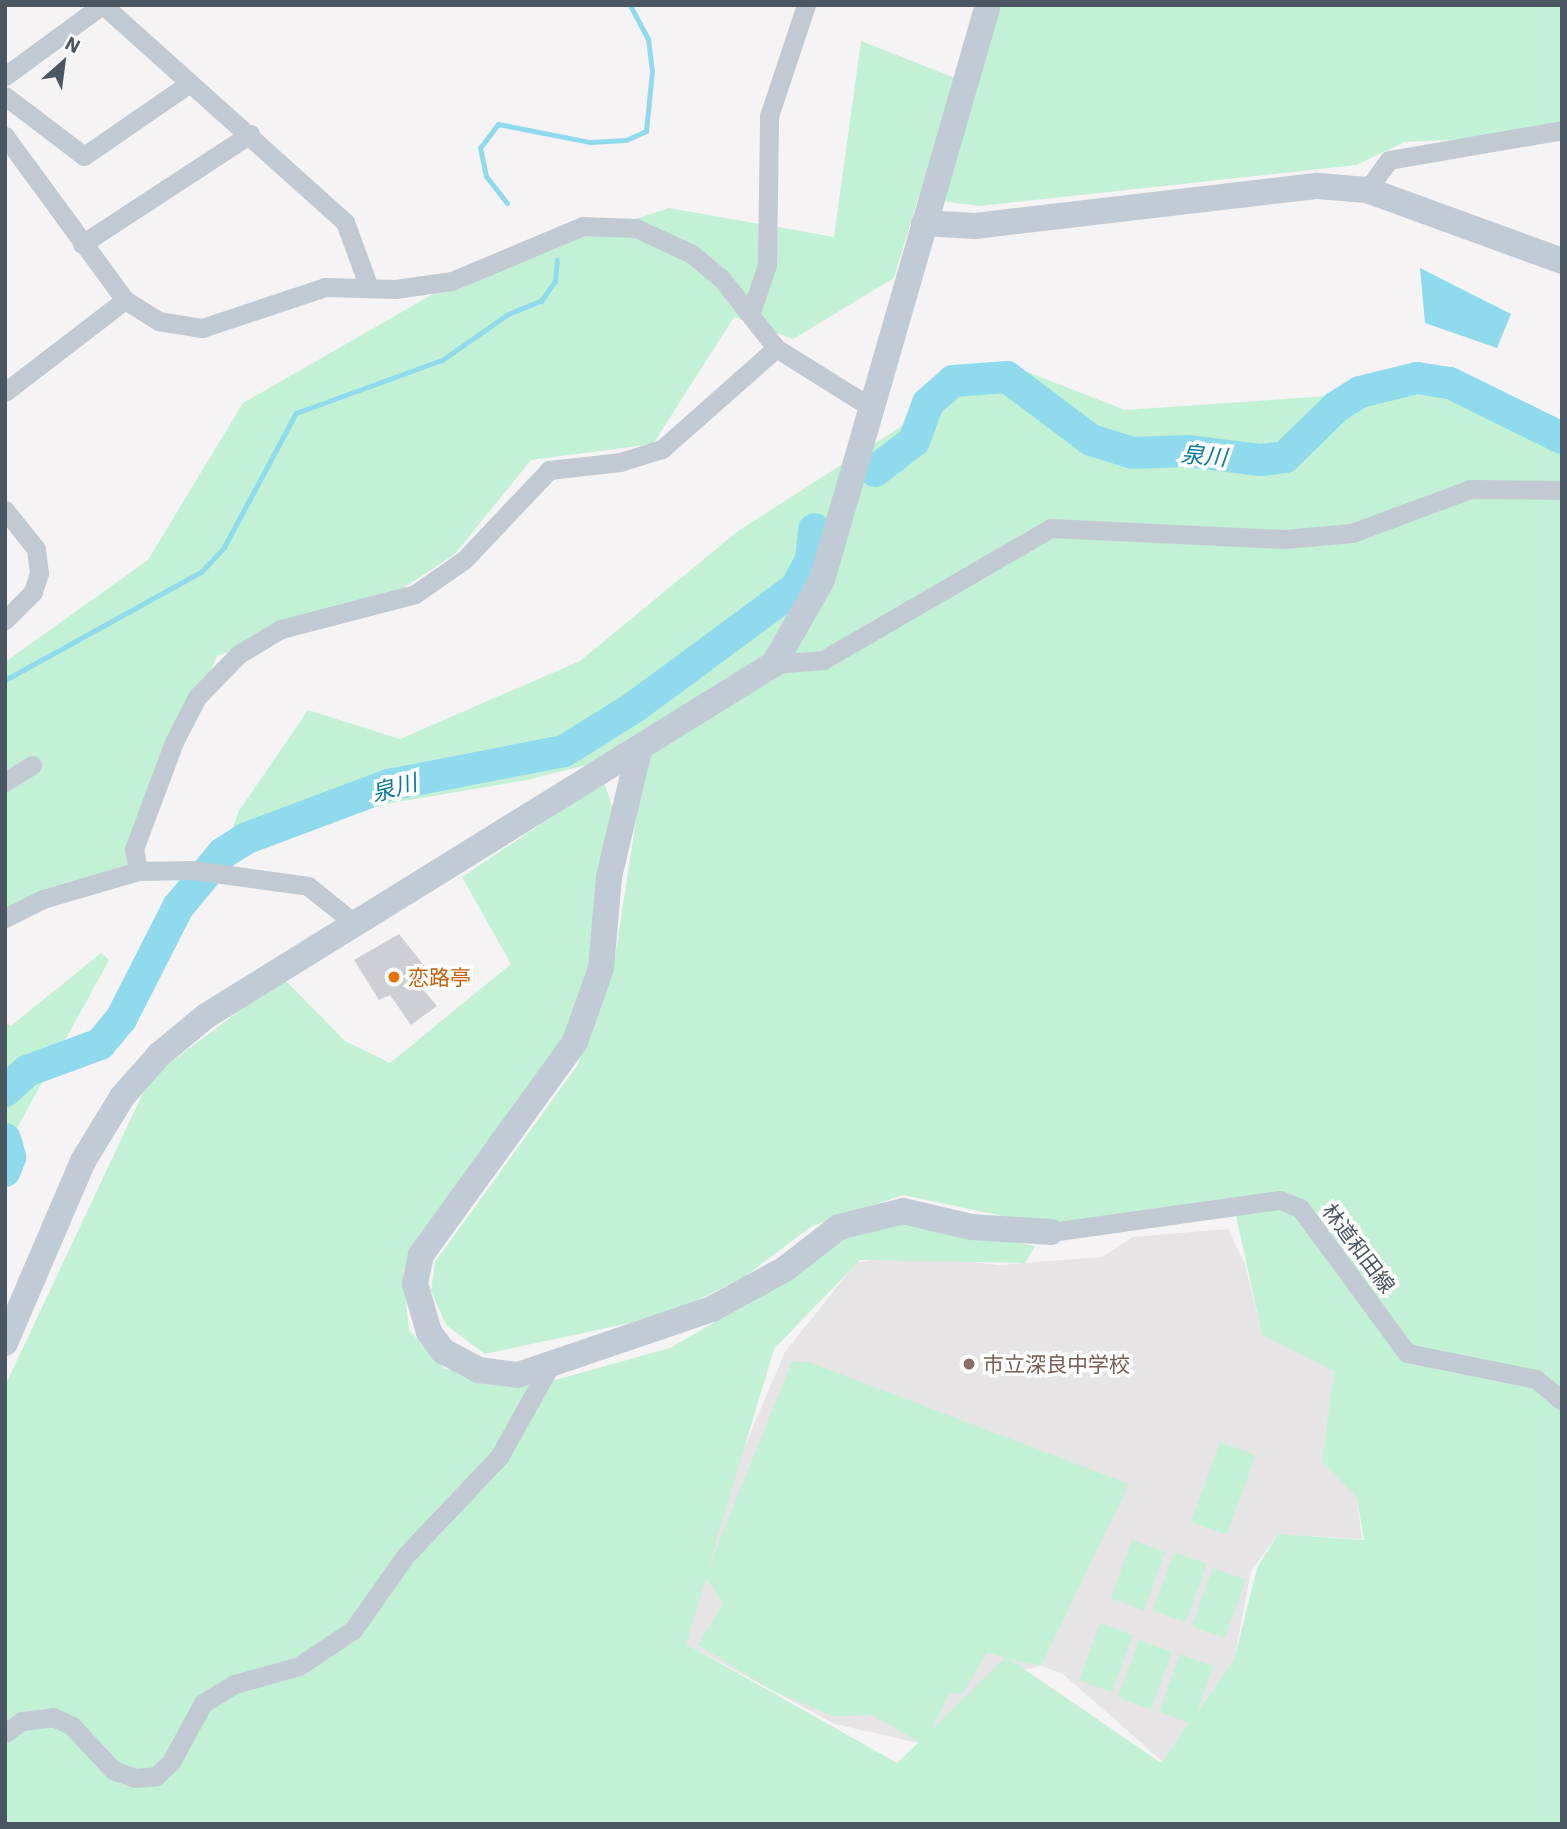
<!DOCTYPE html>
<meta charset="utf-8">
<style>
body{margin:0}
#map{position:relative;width:1567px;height:1829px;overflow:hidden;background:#f5f3f3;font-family:"IBM Plex Sans","Noto Sans JP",sans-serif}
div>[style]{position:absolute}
.education>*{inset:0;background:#e6e4e5}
.green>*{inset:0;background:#c3f1d5;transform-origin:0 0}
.water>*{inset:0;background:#90daee}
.stream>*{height:5px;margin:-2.5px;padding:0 2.5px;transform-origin:2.5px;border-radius:2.5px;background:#90daee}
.river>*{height:32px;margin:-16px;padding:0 16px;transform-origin:16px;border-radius:16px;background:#90daee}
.building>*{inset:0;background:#cdcfd5}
.street>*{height:19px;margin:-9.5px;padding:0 9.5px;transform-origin:9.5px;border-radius:9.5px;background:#c1cad2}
.secondary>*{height:26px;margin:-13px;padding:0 13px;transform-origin:13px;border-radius:13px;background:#c1cbd6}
.dots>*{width:19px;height:19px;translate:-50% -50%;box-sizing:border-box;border:4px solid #fff;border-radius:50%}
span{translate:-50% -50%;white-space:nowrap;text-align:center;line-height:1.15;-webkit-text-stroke:7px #fff;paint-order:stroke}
.food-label{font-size:21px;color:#c56008}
.left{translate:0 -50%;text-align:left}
.street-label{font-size:21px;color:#4a5661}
.education-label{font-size:21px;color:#785e54}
.water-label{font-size:23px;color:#0c7c9b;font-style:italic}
.frame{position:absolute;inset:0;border:7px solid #4a5661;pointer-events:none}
.north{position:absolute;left:28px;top:28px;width:70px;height:70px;-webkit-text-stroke:5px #fff;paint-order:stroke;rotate:28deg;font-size:19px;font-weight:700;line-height:28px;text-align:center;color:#4a5661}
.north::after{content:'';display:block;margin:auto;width:24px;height:32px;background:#4a5661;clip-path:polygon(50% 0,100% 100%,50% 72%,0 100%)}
</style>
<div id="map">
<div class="education">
<i style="clip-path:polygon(1228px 1229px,1245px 1264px,1262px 1334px,1335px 1371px,1322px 1461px,1357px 1498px,1362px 1539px,1278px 1534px,1251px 1571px,1234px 1660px,1162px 1761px,1063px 1674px,1041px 1666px,995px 1676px,923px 1744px,835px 1724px,686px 1644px,708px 1533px,785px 1352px,856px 1263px,904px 1255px,999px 1265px,1102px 1257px,1133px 1237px)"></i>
</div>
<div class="green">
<i style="clip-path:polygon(978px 5px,1562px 5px,1562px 135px,1405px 142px,1356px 165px,980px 206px,918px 198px,894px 278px,793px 339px,734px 317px,653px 444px,531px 460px,455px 554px,403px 588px,217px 656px,133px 863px,5px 919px,5px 662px,148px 560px,243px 403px,468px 274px,669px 208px,834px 237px,861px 41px,965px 82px)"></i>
<i style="clip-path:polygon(evenodd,1002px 362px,1125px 410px,1432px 389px,1562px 447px,1562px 1824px,5px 1824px,5px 1386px,150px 1078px,283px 978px,345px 1041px,390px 1063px,511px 964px,462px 877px,604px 782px,614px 812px,585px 983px,563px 1044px,428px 1223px,403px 1271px,409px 1330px,445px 1369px,548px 1382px,670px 1348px,803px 1272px,835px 1242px,896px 1223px,1035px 1246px,1025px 1263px,860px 1260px,774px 1349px,707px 1572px,792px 1361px,809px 1362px,1129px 1484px,1041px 1666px,1008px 1658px,1161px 1763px,1189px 1723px,1159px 1712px,1180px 1654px,1213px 1666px,1197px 1712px,1234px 1660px,1257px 1568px,1278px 1534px,1364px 1540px,1357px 1498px,1322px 1461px,1334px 1371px,1262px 1335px,1234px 1206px,1055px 1227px,903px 1195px,812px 1226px,744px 1277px,668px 1315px,485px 1354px,446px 1325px,431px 1291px,435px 1262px,577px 1066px,613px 970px,643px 774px,606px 760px,527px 780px,374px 806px,256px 851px,222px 855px,239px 811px,308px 710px,400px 739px,580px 661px,738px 531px,1002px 362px,706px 1578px,723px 1603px,698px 1645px,775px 1692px,833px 1716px,872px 1715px,919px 1742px,897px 1763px,686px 1644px,706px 1578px,1002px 362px,987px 1652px,1005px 1658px,931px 1730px,949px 1694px,963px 1693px,987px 1652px)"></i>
<i style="clip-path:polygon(101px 953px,109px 960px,5px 1150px,5px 1022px,11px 1026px)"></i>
<i style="left:1220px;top:1442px;width:38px;height:85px;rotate:20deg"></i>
<i style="left:1132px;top:1540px;width:35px;height:62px;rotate:20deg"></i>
<i style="left:1174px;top:1552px;width:35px;height:62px;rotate:20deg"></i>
<i style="left:1213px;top:1568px;width:35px;height:62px;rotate:20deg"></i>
<i style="left:1100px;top:1623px;width:35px;height:61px;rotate:20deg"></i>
<i style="left:1139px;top:1640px;width:35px;height:61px;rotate:20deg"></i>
</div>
<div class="water">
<i style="clip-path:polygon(1420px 268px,1511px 314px,1497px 348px,1425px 323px)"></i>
</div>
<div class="stream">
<i style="left:507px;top:203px;width:34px;rotate:-128deg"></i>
<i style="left:486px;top:176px;width:29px;rotate:-102deg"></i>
<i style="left:480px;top:148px;width:30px;rotate:-53deg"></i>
<i style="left:498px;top:124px;width:94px;rotate:11.1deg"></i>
<i style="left:590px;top:142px;width:36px;rotate:-3deg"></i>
<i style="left:626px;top:140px;width:22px;rotate:-24deg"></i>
<i style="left:646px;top:131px;width:60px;rotate:-84.3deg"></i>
<i style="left:652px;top:71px;width:32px;rotate:-97deg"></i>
<i style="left:648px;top:39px;width:38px;rotate:-118deg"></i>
<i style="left:5px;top:680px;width:224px;rotate:-28.9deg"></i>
<i style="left:201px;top:572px;width:34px;rotate:-47deg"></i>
<i style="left:224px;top:547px;width:152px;rotate:-61.8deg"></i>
<i style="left:296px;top:413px;width:155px;rotate:-20deg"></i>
<i style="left:442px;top:360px;width:80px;rotate:-34.9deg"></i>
<i style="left:508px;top:314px;width:35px;rotate:-22deg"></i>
<i style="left:541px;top:301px;width:24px;rotate:-55deg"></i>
<i style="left:555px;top:281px;width:21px;rotate:-85deg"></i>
</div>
<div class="river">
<i style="left:875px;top:471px;width:49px;rotate:-37.6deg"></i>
<i style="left:914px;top:441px;width:40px;rotate:-69.8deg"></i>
<i style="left:928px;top:403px;width:33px;rotate:-41deg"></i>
<i style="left:953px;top:381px;width:54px;rotate:-4.2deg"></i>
<i style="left:1007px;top:377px;width:105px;rotate:36.9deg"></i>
<i style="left:1091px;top:440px;width:44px;rotate:17.2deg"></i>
<i style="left:1133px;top:453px;width:54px;rotate:-2.1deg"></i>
<i style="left:1187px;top:451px;width:75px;rotate:6.9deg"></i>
<i style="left:1261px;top:460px;width:24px;rotate:-7deg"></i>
<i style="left:1285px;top:457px;width:71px;rotate:-44.4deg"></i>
<i style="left:1336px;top:407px;width:28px;rotate:-32deg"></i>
<i style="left:1360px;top:392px;width:59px;rotate:-13.8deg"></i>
<i style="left:1417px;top:378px;width:33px;rotate:9deg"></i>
<i style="left:1450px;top:383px;width:125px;rotate:26.2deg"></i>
<i style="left:5px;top:1091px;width:30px;rotate:-42deg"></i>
<i style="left:27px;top:1071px;width:78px;rotate:-20.3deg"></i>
<i style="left:100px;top:1044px;width:33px;rotate:-50deg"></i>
<i style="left:121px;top:1019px;width:126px;rotate:-63deg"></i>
<i style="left:178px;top:907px;width:70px;rotate:-50.2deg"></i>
<i style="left:223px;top:853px;width:28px;rotate:-32deg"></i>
<i style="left:247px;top:838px;width:152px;rotate:-20.5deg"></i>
<i style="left:389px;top:785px;width:178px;rotate:-11deg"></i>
<i style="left:564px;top:751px;width:81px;rotate:-31.9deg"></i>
<i style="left:633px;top:708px;width:202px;rotate:-36.4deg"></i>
<i style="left:796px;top:588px;width:32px;rotate:-62deg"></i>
<i style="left:811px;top:560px;width:31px;rotate:-84deg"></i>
<i style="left:5px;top:1139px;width:19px;rotate:74deg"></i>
<i style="left:10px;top:1157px;width:15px;rotate:110deg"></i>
</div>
<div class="building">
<i style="clip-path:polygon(399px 934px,429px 972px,417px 982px,437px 1006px,411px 1025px,390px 995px,379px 1000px,354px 960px)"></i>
</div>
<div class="street">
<i style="left:103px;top:5px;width:325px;rotate:41.9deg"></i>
<i style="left:345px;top:222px;width:67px;rotate:69.9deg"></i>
<i style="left:5px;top:76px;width:120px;rotate:-36.2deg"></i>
<i style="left:5px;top:96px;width:99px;rotate:37.2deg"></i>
<i style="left:84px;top:156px;width:125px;rotate:-34.6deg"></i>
<i style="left:5px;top:136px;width:203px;rotate:53.8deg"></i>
<i style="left:125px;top:300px;width:39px;rotate:32deg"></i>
<i style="left:158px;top:321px;width:45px;rotate:9deg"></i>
<i style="left:202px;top:328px;width:130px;rotate:-18.4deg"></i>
<i style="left:325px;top:287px;width:70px;rotate:1.6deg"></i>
<i style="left:395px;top:289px;width:58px;rotate:-8deg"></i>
<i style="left:452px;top:281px;width:142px;rotate:-22.8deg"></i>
<i style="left:583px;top:226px;width:53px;rotate:2.2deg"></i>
<i style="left:636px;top:228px;width:62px;rotate:24.9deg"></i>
<i style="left:692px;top:254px;width:38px;rotate:40deg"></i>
<i style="left:721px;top:278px;width:89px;rotate:51.8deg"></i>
<i style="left:776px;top:348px;width:113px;rotate:32deg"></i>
<i style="left:1367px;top:190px;width:37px;rotate:-54deg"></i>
<i style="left:1389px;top:160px;width:176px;rotate:-9.8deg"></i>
<i style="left:82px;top:244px;width:201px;rotate:-33.2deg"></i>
<i style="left:751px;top:312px;width:50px;rotate:-71.2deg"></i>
<i style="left:767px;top:265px;width:149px;rotate:-89.2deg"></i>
<i style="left:769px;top:116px;width:117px;rotate:-71.6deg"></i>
<i style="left:5px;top:392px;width:151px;rotate:-37.5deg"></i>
<i style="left:5px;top:510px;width:50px;rotate:51.5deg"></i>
<i style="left:36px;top:549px;width:24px;rotate:83deg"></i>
<i style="left:39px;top:573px;width:20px;rotate:108deg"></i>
<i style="left:33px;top:592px;width:40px;rotate:135deg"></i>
<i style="left:774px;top:664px;width:49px;rotate:-4.7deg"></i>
<i style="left:823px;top:660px;width:263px;rotate:-30.1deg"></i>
<i style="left:1051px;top:528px;width:233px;rotate:2.7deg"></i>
<i style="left:1284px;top:539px;width:68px;rotate:-5deg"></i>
<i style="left:1352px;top:533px;width:126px;rotate:-20.4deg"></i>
<i style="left:1470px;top:489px;width:92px;rotate:0.6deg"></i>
<i style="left:5px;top:782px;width:32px;rotate:-32deg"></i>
<i style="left:138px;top:871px;width:22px;rotate:-100deg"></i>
<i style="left:134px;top:849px;width:114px;rotate:-69.5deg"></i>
<i style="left:174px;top:742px;width:51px;rotate:-62.9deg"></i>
<i style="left:197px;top:697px;width:60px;rotate:-45.7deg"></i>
<i style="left:239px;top:654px;width:49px;rotate:-30.8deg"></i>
<i style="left:281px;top:629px;width:138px;rotate:-14.6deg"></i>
<i style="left:415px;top:594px;width:60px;rotate:-34.8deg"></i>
<i style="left:464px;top:560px;width:124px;rotate:-46.6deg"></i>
<i style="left:549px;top:470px;width:71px;rotate:-6.4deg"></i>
<i style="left:620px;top:462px;width:44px;rotate:-17.2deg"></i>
<i style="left:662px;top:449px;width:152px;rotate:-41.5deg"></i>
<i style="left:5px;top:918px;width:42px;rotate:-26.6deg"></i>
<i style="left:43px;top:899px;width:99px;rotate:-16.4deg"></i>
<i style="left:138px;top:871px;width:55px;rotate:-1deg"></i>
<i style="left:193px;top:870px;width:116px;rotate:7.9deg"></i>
<i style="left:308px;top:886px;width:59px;rotate:38.8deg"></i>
<i style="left:1051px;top:1232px;width:231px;rotate:-8deg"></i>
<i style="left:1280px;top:1200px;width:22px;rotate:22deg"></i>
<i style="left:1300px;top:1208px;width:180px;rotate:53.6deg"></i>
<i style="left:1407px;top:1353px;width:132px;rotate:11.4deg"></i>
<i style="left:1536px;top:1379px;width:34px;rotate:40deg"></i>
<i style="left:5px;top:1733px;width:21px;rotate:-35deg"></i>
<i style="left:22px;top:1721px;width:31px;rotate:-7deg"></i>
<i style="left:53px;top:1717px;width:21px;rotate:25deg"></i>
<i style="left:72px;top:1726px;width:60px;rotate:47deg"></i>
<i style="left:113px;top:1770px;width:23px;rotate:20deg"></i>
<i style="left:135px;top:1778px;width:21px;rotate:-5deg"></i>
<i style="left:156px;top:1776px;width:21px;rotate:-43deg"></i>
<i style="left:171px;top:1762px;width:67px;rotate:-61.5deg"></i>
<i style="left:203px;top:1703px;width:37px;rotate:-31deg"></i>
<i style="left:235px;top:1684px;width:66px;rotate:-15.7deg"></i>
<i style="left:299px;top:1666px;width:65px;rotate:-33.7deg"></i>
<i style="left:353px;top:1630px;width:92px;rotate:-54.8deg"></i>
<i style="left:406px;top:1555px;width:135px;rotate:-46.5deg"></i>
<i style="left:499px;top:1457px;width:107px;rotate:-60.8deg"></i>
</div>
<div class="secondary">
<i style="left:924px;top:223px;width:51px;rotate:3.4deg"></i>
<i style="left:975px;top:226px;width:345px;rotate:-6.7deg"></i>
<i style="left:1318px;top:186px;width:49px;rotate:4.7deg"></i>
<i style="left:1367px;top:190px;width:208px;rotate:20deg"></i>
<i style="left:639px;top:750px;width:130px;rotate:103.3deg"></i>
<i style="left:609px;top:877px;width:91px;rotate:95deg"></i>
<i style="left:601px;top:968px;width:78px;rotate:109.4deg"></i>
<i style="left:575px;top:1042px;width:263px;rotate:125.9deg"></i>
<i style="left:421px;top:1255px;width:30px;rotate:102deg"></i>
<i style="left:415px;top:1284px;width:50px;rotate:73.7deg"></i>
<i style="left:429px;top:1332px;width:24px;rotate:54deg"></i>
<i style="left:443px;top:1351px;width:40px;rotate:28deg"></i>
<i style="left:478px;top:1370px;width:40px;rotate:7.1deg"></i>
<i style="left:518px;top:1375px;width:205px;rotate:-18.8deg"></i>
<i style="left:712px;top:1309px;width:83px;rotate:-28.7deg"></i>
<i style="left:785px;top:1269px;width:68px;rotate:-37.9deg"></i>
<i style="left:839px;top:1227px;width:66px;rotate:-14deg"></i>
<i style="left:903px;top:1211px;width:70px;rotate:13.2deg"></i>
<i style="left:971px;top:1227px;width:80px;rotate:3.6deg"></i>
<i style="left:5px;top:1343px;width:198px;rotate:-66.8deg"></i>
<i style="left:83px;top:1161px;width:75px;rotate:-58.6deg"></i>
<i style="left:122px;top:1097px;width:56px;rotate:-48.6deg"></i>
<i style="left:159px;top:1055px;width:61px;rotate:-39.7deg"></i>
<i style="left:206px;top:1016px;width:668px;rotate:-31.79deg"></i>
<i style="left:774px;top:664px;width:97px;rotate:-60.3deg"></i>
<i style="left:822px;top:580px;width:598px;rotate:-73.9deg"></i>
</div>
<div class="dots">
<i style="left:394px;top:977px;background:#e8710a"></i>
<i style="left:969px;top:1364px;background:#8d6e63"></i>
</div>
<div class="food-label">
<span class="left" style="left:408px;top:977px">恋路亭</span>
</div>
<div class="street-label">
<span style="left:1359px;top:1248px;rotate:53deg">林道和田線</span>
</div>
<div class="education-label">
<span class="left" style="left:983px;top:1364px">市立深良中学校</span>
</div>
<div class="water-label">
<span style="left:1204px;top:455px;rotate:5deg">泉川</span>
<span style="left:394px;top:787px;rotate:-15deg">泉川</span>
</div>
<div class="frame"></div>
<div class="north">N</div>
</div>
